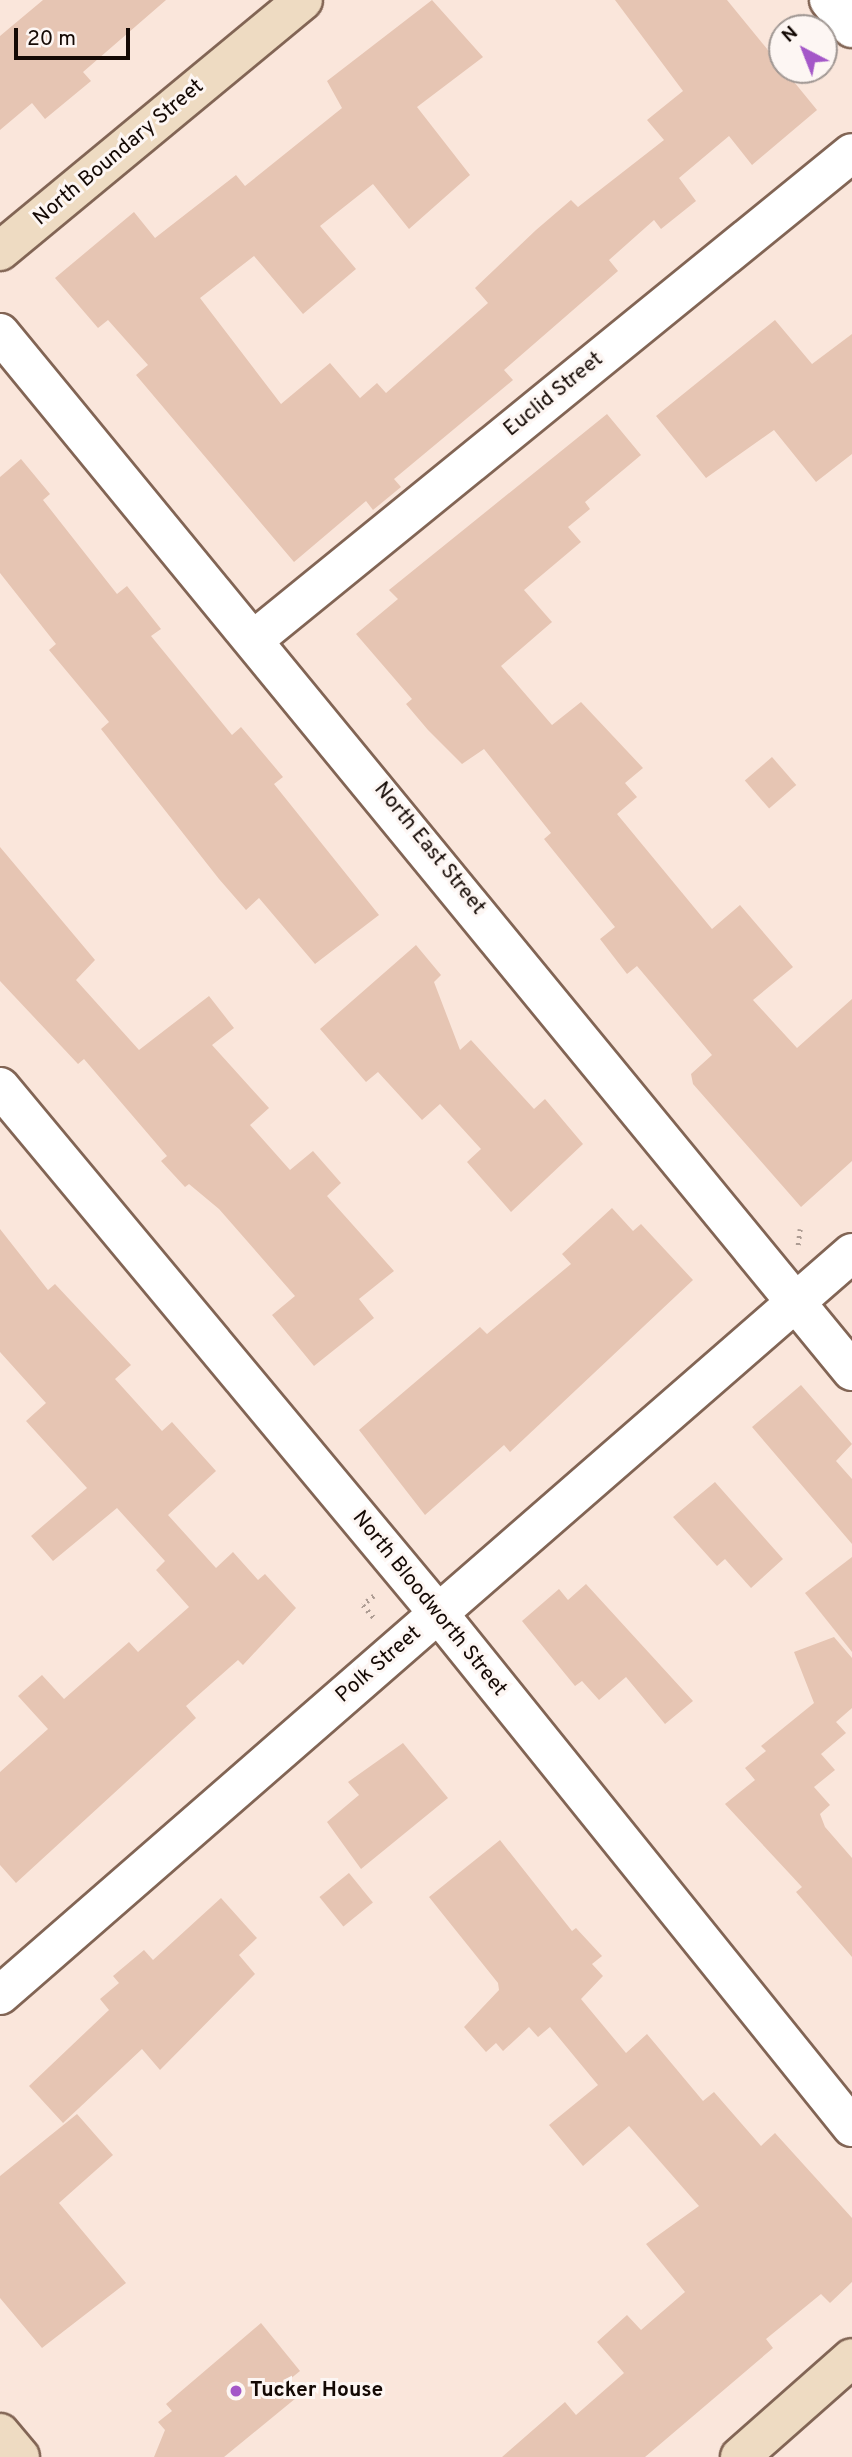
<!DOCTYPE html>
<style>
body{margin:0}
#map{position:relative;width:852px;height:2457px;overflow:hidden;background:#fae6db;font-family:Overpass,sans-serif}
div>[style]{position:absolute}
.building>*{inset:0;background:#e6c5b3;transform-origin:0 0}
.path>*{height:4.5px;margin-top:-2.25px;transform-origin:0;background:repeating-linear-gradient(90deg,#ad9c93 0 2px,transparent 0 7px)}
.roads{filter:drop-shadow(2px 0 #826555) drop-shadow(-2px 0 #826555) drop-shadow(0 2px #826555) drop-shadow(0 -2px #826555)}
.street>*{height:38px;margin:-19px;padding:0 19px;transform-origin:19px;border-radius:19px;background:#fff}
.secondary>*{height:38px;margin:-19px;padding:0 19px;transform-origin:19px;border-radius:19px;background:#eedbc2}
.dots>*{width:19px;height:19px;translate:-50% -50%;box-sizing:border-box;border:4px solid #fdf6f3;border-radius:50%}
span{translate:-50% -50%;white-space:nowrap;text-align:center;line-height:1.15;-webkit-text-stroke:6px #fdf6f3;paint-order:stroke}
.street-label{font-size:21px;color:#140904}
.poi-label{font-size:21px;color:#140904;font-weight:700}
.left{translate:0 -50%;text-align:left}
.north{position:absolute;left:768px;top:14px;width:70px;height:70px;box-sizing:border-box;background:#fdf6f3;border:2px solid #a09793;border-radius:50%;rotate:318deg;font-size:19px;font-weight:700;line-height:28px;text-align:center;color:#140904}
.north::after{content:'';display:block;margin:auto;width:24px;height:32px;background:#a457c8;clip-path:polygon(50% 0,100% 100%,50% 72%,0 100%)}
.scale{position:absolute;left:14px;top:28px;width:116px;height:32px;box-sizing:border-box;border:4px solid #140904;border-top:0;padding-left:9px;font-size:21px;line-height:24px;white-space:nowrap;color:#140904;-webkit-text-stroke:5px #fdf6f3;paint-order:stroke}
</style>
<div id="map">
<div class="building">
<i style="clip-path:polygon(43px 0,166px 0,83px 72px,91px 81px,45px 119px,32px 103px,0 130px,0 36px)"></i>
<i style="clip-path:polygon(432px 0,483px 57px,417px 107px,470px 175px,409px 229px,373px 184px,320px 226px,356px 269px,303px 314px,254px 256px,200px 298px,281px 404px,330px 363px,360px 398px,377px 383px,386px 393px,488px 303px,475px 288px,536px 230px,571px 200px,578px 207px,664px 140px,647px 120px,683px 91px,615px 0,727px 0,817px 110px,752px 165px,729px 136px,679px 178px,696px 201px,661px 229px,654px 220px,609px 260px,618px 271px,504px 370px,513px 380px,394px 479px,401px 487px,373px 510px,366px 501px,294px 562px,136px 375px,148px 365px,108px 320px,98px 328px,55px 278px,134px 212px,155px 238px,236px 175px,245px 186px,342px 108px,327px 81px)"></i>
<i style="clip-path:polygon(775px 320px,812px 364px,852px 334px,852px 454px,816px 482px,774px 430px,706px 478px,656px 416px)"></i>
<i style="clip-path:polygon(607px 414px,641px 455px,585px 502px,590px 509px,568px 527px,581px 542px,524px 590px,552px 622px,501px 666px,552px 725px,581px 702px,643px 768px,625px 783px,637px 797px,617px 814px,712px 929px,740px 905px,793px 967px,753px 1000px,797px 1048px,852px 999px,852px 1161px,801px 1207px,693px 1084px,691px 1074px,712px 1055px,637px 966px,627px 974px,600px 939px,615px 927px,544px 839px,551px 833px,484px 749px,462px 764px,428px 730px,406px 704px,412px 699px,356px 634px,398px 599px,389px 590px)"></i>
<i style="clip-path:polygon(21px 459px,50px 494px,43px 500px,117px 594px,127px 586px,161px 629px,151px 636px,232px 735px,241px 727px,283px 777px,274px 784px,379px 915px,315px 964px,259px 898px,246px 910px,219px 879px,101px 729px,109px 722px,49px 650px,56px 644px,0 573px,0 477px)"></i>
<i style="left:772px;top:757px;width:37px;height:36px;rotate:49deg"></i>
<i style="clip-path:polygon(0 847px,95px 960px,76px 980px,139px 1050px,209px 996px,234px 1028px,212px 1045px,269px 1108px,250px 1125px,290px 1170px,313px 1151px,341px 1183px,327px 1196px,394px 1271px,359px 1299px,374px 1318px,314px 1366px,272px 1315px,295px 1296px,219px 1209px,189px 1184px,185px 1187px,161px 1161px,167px 1156px,84px 1059px,78px 1064px,0 981px)"></i>
<i style="clip-path:polygon(416px 945px,441px 975px,434px 982px,460px 1050px,471px 1040px,534px 1109px,545px 1099px,583px 1144px,511px 1212px,467px 1162px,481px 1149px,440px 1104px,422px 1120px,378px 1072px,366px 1082px,320px 1029px)"></i>
<i style="clip-path:polygon(612px 1208px,633px 1231px,641px 1224px,693px 1280px,510px 1452px,504px 1445px,425px 1515px,359px 1430px,480px 1327px,487px 1334px,571px 1264px,562px 1254px)"></i>
<i style="clip-path:polygon(0 1229px,48px 1290px,55px 1284px,131px 1365px,115px 1379px,162px 1431px,172px 1422px,216px 1471px,168px 1515px,216px 1568px,233px 1552px,258px 1580px,265px 1574px,296px 1608px,243px 1665px,238px 1660px,186px 1706px,196px 1718px,16px 1883px,0 1865px,0 1772px,48px 1729px,18px 1696px,42px 1675px,64px 1699px,129px 1642px,138px 1652px,189px 1607px,156px 1570px,165px 1561px,117px 1508px,53px 1561px,31px 1536px,87px 1488px,26px 1421px,46px 1403px,0 1352px)"></i>
<i style="clip-path:polygon(801px 1385px,852px 1444px,836px 1461px,852px 1479px,852px 1544px,752px 1427px)"></i>
<i style="clip-path:polygon(715px 1482px,783px 1559px,751px 1588px,725px 1559px,717px 1566px,673px 1517px)"></i>
<i style="clip-path:polygon(852px 1557px,852px 1652px,805px 1593px)"></i>
<i style="clip-path:polygon(586px 1584px,693px 1701px,665px 1724px,626px 1677px,599px 1700px,582px 1681px,575px 1686px,522px 1621px,559px 1589px,568px 1600px)"></i>
<i style="clip-path:polygon(834px 1637px,852px 1658px,852px 1708px,836px 1722px,846px 1733px,821px 1754px,835px 1770px,814px 1787px,830px 1805px,820px 1814px,825px 1827px,852px 1858px,852px 1957px,796px 1892px,802px 1887px,725px 1804px,755px 1780px,745px 1768px,766px 1751px,761px 1746px,814px 1703px,794px 1652px)"></i>
<i style="clip-path:polygon(403px 1743px,448px 1798px,361px 1869px,327px 1822px,359px 1795px,348px 1782px)"></i>
<i style="clip-path:polygon(500px 1840px,572px 1931px,576px 1928px,602px 1956px,592px 1964px,603px 1976px,581px 1999px,626px 2053px,647px 2034px,703px 2101px,714px 2092px,761px 2146px,775px 2133px,852px 2218px,852px 2282px,830px 2303px,821px 2294px,766px 2339px,773px 2348px,645px 2457px,502px 2457px,565px 2402px,576px 2415px,624px 2373px,597px 2342px,627px 2315px,641px 2330px,685px 2292px,646px 2244px,699px 2206px,629px 2126px,583px 2166px,549px 2125px,598px 2085px,550px 2027px,538px 2037px,529px 2027px,503px 2051px,496px 2043px,486px 2052px,464px 2027px,499px 1990px,498px 1983px,429px 1897px)"></i>
<i style="left:349px;top:1873px;width:38px;height:38px;rotate:51deg"></i>
<i style="clip-path:polygon(221px 1898px,257px 1938px,239px 1955px,255px 1974px,160px 2070px,142px 2049px,63px 2123px,29px 2086px,109px 2010px,100px 1999px,119px 1983px,113px 1976px,144px 1950px,153px 1960px)"></i>
<i style="clip-path:polygon(77px 2114px,113px 2155px,59px 2203px,126px 2283px,42px 2348px,0 2298px,0 2176px)"></i>
<i style="clip-path:polygon(261px 2323px,300px 2371px,284px 2384px,296px 2398px,224px 2457px,154px 2457px,165px 2430px,158px 2422px,172px 2411px,166px 2404px)"></i>
</div>
<div class="path">
<i style="left:798px;top:1245px;width:16px;rotate:-83deg"></i>
<i style="left:374px;top:1596px;width:14px;rotate:141deg"></i>
<i style="left:363px;top:1605px;width:20px;rotate:49deg"></i>
</div>
<div class="roads">
<div class="street">
<i style="left:829px;top:0;width:36px;rotate:51deg"></i>
<i style="left:0;top:333px;width:1343px;rotate:50.62deg"></i>
<i style="left:256px;top:638px;width:768px;rotate:-39.14deg"></i>
<i style="left:0;top:1087px;width:684px;rotate:50.22deg"></i>
<i style="left:438px;top:1613px;width:660px;rotate:51.15deg"></i>
<i style="left:0;top:1995px;width:1130px;rotate:-41.05deg"></i>
</div>
<div class="secondary">
<i style="left:0;top:251px;width:393px;rotate:-39.6deg"></i>
<i style="left:0;top:2433px;width:31px;rotate:50deg"></i>
<i style="left:740px;top:2457px;width:149px;rotate:-41.5deg"></i>
</div>
</div>
<div class="dots">
<i style="left:236px;top:2391px;background:#a457c8"></i>
</div>
<div class="street-label">
<span style="left:119px;top:153px;rotate:-40deg">North Boundary Street</span>
<span style="left:554px;top:395px;rotate:-39deg">Euclid Street</span>
<span style="left:429px;top:849px;rotate:51deg">North East Street</span>
<span style="left:429px;top:1604px;rotate:51deg">North Bloodworth Street</span>
<span style="left:379px;top:1665px;rotate:-41deg">Polk Street</span>
</div>
<div class="poi-label">
<span class="left" style="left:250px;top:2391px">Tucker House</span>
</div>
<div class="north">N</div>
<div class="scale">20 m</div>
</div>
